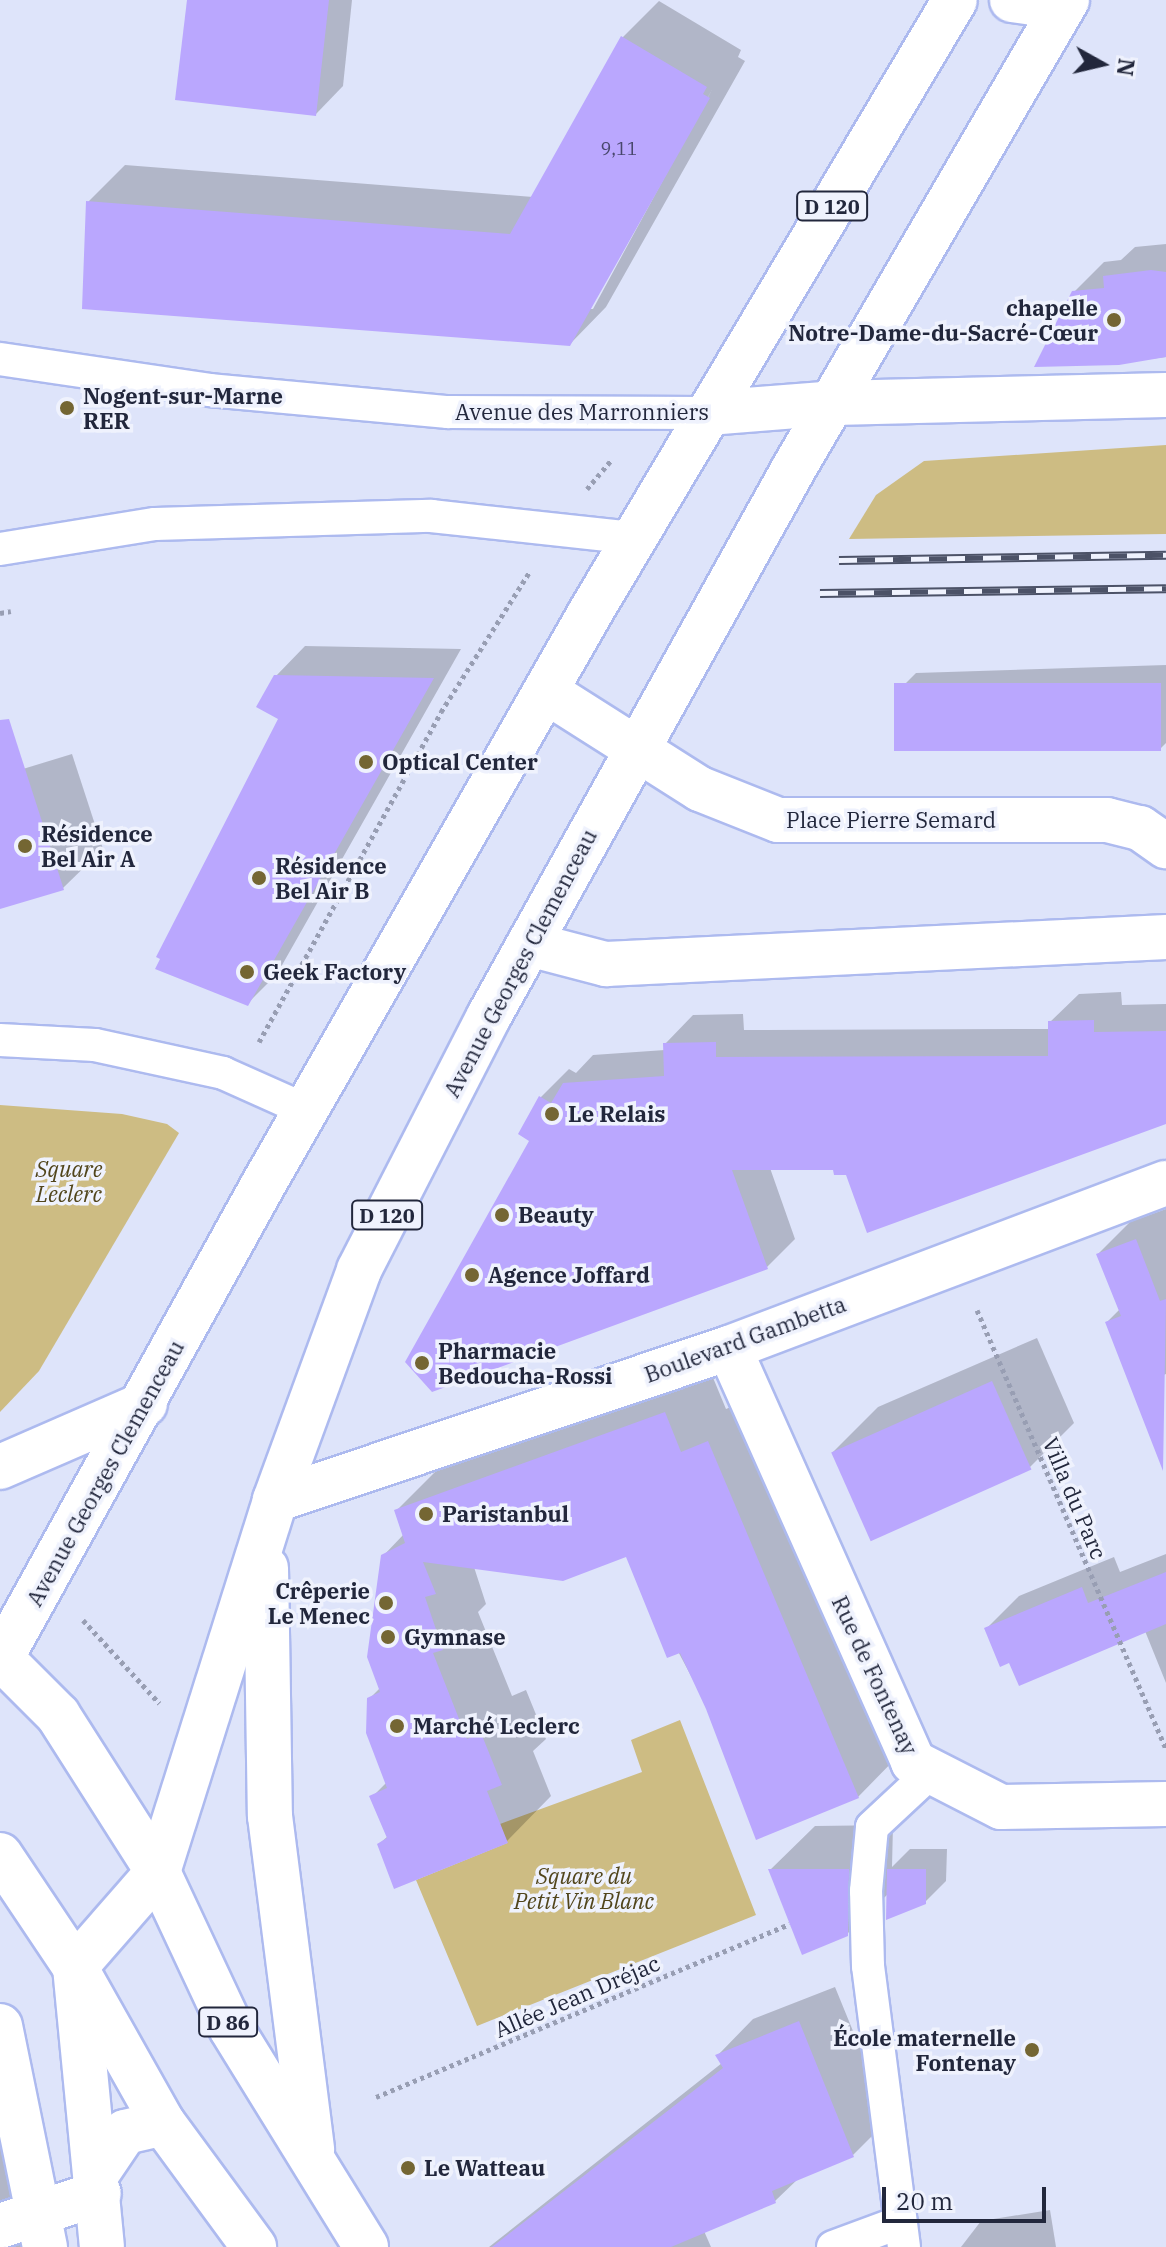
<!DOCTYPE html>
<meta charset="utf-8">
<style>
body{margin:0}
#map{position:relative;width:1166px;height:2247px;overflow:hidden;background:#dee4fa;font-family:"IBM Plex Serif",serif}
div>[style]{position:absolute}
.green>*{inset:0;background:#cdbc83}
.shadow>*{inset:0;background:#0003}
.building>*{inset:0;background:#baa7fe;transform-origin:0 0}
.path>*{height:5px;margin-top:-2.5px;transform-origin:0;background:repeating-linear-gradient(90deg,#989eb3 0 4px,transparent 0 8px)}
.roads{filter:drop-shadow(2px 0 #adbaef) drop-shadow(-2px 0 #adbaef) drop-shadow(0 2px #adbaef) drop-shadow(0 -2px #adbaef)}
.service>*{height:32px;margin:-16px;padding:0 16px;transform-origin:16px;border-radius:16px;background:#fff}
.minor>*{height:44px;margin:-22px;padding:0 22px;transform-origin:22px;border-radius:22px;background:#fff}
.tertiary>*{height:44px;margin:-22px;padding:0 22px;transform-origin:22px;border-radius:22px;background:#fff}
.secondary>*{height:44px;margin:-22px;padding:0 22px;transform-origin:22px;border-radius:22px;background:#fff}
.primary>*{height:44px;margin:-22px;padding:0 22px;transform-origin:22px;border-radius:22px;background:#fff}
.rail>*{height:9px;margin-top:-4.5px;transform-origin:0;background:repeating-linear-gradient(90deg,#eff2fd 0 18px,#4c5267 0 36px);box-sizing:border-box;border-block:2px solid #4c5267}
.dots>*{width:22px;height:22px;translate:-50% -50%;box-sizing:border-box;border:4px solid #eff2fd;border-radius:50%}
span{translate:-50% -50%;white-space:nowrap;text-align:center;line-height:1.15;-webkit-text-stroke:7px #eff2fd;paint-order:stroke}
.number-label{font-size:18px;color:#48476c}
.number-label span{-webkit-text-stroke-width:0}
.shield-label span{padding:2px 6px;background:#eff2fd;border:2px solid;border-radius:6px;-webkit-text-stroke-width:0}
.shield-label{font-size:20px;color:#22273c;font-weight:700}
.poi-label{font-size:22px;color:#22273c;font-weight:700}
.right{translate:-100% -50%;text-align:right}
.left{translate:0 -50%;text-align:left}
.street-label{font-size:22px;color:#22273c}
.park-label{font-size:22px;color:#51451b;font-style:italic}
.north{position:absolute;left:1062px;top:24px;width:80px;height:80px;-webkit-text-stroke:6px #eff2fd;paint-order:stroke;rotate:98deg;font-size:22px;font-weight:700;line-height:32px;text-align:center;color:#22273c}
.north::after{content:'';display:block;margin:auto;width:28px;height:36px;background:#22273c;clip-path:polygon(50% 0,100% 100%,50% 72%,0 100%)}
.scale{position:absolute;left:882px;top:2187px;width:164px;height:36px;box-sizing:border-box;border:4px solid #22273c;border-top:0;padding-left:10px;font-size:24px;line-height:28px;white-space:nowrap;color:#22273c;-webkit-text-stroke:6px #eff2fd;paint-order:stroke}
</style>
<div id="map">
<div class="green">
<i style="clip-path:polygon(1166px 445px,1166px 534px,849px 539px,876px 495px,924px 461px)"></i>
<i style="clip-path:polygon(0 1105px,122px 1114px,167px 1124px,179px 1133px,39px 1371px,0 1412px)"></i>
<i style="clip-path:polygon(680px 1720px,756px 1915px,477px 2026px,416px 1880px,507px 1843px,500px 1824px,642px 1772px,631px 1740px)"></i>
</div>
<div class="shadow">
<i style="clip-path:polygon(189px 0,352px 0,343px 86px,316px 114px)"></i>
<i style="clip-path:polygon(evenodd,659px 1px,741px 50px,738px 57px,745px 61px,606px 307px,570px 344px,88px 202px,125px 165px,533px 197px,623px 37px,659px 1px,713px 88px,593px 309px,589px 309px,713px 88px)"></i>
<i style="clip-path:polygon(1166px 244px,1166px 357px,1119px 363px,1074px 292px,1104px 262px,1121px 260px,1135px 247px)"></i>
<i style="clip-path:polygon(305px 646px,461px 649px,277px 974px,247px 1004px,280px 718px,275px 677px)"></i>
<i style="clip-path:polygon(1166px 665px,1166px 743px,1160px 749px,896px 693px,916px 673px)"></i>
<i style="clip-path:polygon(72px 754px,103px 849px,63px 888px,0 907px,0 776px)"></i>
<i style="clip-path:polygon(1121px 992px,1122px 1005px,1166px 1004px,1166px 1121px,835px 1168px,770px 1168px,795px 1239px,767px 1267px,532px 1140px,541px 1097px,569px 1069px,576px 1073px,593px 1055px,665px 1050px,665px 1044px,693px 1015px,743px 1014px,744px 1030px,1050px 1029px,1050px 1022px,1079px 994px)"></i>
<i style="clip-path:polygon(1166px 1209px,1166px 1374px,1132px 1387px,1107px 1322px,1120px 1309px,1098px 1254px,1130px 1222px)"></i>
<i style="clip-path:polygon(1037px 1338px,1074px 1423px,1029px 1468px,833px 1452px,878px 1407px)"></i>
<i style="clip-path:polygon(709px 1368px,726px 1409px,753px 1398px,902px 1752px,858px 1797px,708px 1708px,627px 1555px,474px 1567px,486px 1604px,478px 1612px,512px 1696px,526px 1690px,546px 1739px,533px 1751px,551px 1796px,507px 1841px,379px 1844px,388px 1836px,372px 1797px,387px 1782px,369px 1699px,381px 1687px,383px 1556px,404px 1534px,396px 1511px,441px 1466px)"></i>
<i style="clip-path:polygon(1166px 1554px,1166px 1683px,1145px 1631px,1010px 1660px,987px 1628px,1019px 1596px,1114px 1557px,1120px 1572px)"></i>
<i style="clip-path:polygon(893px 1825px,892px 1867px,910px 1849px,947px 1849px,946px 1881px,925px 1902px,889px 1893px,847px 1934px,770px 1870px,815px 1826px)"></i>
<i style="clip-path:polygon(835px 1987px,889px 2119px,853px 2155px,799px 2178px,775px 2201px,704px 2231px,711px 2247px,489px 2247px,722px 2063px,718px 2055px,753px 2019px)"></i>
<i style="clip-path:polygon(0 2146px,22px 2231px,51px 2247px,0 2247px)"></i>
<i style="clip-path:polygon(1050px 2210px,1056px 2247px,961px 2247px,981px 2221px)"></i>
</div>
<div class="building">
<i style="clip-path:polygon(187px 0,329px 0,316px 116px,175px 100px)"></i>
<i style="clip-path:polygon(621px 36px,707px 87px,703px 94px,710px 98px,570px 346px,82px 309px,86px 201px,510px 234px)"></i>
<i style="clip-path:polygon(1151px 270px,1166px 272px,1166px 357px,1119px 365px,1034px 367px,1072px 291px,1104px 288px,1103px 276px)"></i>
<i style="clip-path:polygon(274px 675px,434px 678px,248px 1006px,155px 969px,160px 959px,156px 957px,278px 719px,256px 707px)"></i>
<i style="left:1161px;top:683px;width:68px;height:267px;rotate:90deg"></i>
<i style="clip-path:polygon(9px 719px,64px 890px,0 909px,0 720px)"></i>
<i style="clip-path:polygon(1094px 1020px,1094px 1032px,1166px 1031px,1166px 1124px,867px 1233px,846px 1175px,834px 1175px,833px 1170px,732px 1170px,768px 1269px,432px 1392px,405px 1362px,529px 1141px,518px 1134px,539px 1096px,551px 1103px,563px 1083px,664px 1076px,663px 1043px,716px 1042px,716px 1057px,1048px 1056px,1048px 1021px)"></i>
<i style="clip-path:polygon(1136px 1239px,1160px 1301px,1166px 1299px,1163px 1471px,1105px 1322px,1121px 1316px,1096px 1254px)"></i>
<i style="left:992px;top:1381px;width:97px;height:176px;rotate:66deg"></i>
<i style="clip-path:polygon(665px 1412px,681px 1452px,708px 1441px,859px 1798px,756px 1840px,706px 1709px,680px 1653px,667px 1658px,626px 1557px,563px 1581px,423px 1562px,436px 1594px,425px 1597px,443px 1650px,433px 1653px,467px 1739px,481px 1733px,502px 1785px,487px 1791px,508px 1843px,394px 1889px,377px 1844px,387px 1838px,369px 1796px,387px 1788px,366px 1733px,367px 1698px,380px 1692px,367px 1657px,381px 1555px,405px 1543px,394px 1510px)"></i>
<i style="clip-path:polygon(1166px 1572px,1166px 1624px,1019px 1686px,1009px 1663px,1000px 1667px,984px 1628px,1082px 1587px,1088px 1603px)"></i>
<i style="clip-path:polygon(768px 1869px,849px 1869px,848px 1936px,802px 1955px)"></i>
<i style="clip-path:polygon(887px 1869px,926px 1869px,926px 1904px,886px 1920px)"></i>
<i style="clip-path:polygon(799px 2021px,854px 2157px,772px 2191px,776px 2203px,671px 2247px,492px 2247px,723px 2068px,715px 2055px)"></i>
</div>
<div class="path">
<i style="left:587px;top:489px;width:38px;rotate:-50deg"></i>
<i style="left:0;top:613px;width:11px;rotate:-10deg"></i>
<i style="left:259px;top:1042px;width:377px;rotate:-61.1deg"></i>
<i style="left:441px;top:712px;width:165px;rotate:-57.7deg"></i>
<i style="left:977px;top:1310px;width:477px;rotate:66.7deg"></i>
<i style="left:83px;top:1620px;width:113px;rotate:47.5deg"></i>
<i style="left:376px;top:2097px;width:448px;rotate:-22.7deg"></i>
</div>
<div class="roads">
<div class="service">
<i style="left:0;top:359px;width:211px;rotate:8.4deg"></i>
<i style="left:209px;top:390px;width:240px;rotate:5.3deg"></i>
<i style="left:448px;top:412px;width:260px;rotate:0.2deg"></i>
<i style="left:0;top:549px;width:157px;rotate:-9.2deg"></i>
<i style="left:155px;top:524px;width:276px;rotate:-1.7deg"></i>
<i style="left:431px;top:516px;width:205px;rotate:6.2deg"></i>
<i style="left:0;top:1040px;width:95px;rotate:3deg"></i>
<i style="left:95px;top:1045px;width:131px;rotate:12.3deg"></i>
<i style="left:223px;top:1073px;width:91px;rotate:24deg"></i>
<i style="left:833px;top:2247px;width:72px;rotate:-20.2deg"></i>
<i style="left:904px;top:2247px;width:283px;rotate:-97.3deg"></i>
<i style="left:868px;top:1966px;width:75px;rotate:-91.5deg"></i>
<i style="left:866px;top:1891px;width:64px;rotate:-84.6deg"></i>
<i style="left:872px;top:1827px;width:81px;rotate:-43deg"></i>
</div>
<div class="minor">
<i style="left:1012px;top:0;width:50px;rotate:8deg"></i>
<i style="left:708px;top:413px;width:126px;rotate:-4.5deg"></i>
<i style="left:834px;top:403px;width:332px;rotate:-1.4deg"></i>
<i style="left:547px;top:692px;width:181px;rotate:32.4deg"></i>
<i style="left:700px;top:789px;width:84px;rotate:21.7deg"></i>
<i style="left:778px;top:820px;width:329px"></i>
<i style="left:1107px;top:820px;width:34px;rotate:14deg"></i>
<i style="left:1140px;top:828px;width:32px;rotate:35deg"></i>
<i style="left:529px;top:944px;width:80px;rotate:14.6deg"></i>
<i style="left:606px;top:964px;width:561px;rotate:-2.76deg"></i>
<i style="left:0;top:2226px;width:104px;rotate:-18.4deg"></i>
</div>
<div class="tertiary">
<i style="left:729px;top:1348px;width:453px;rotate:66deg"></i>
<i style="left:913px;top:1762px;width:99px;rotate:27.1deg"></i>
<i style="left:1001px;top:1807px;width:165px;rotate:-1deg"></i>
<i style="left:275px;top:1500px;width:479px;rotate:-18.5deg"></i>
<i style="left:729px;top:1348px;width:467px;rotate:-20.7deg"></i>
</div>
<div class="secondary">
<i style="left:75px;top:1967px;width:281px;rotate:84.5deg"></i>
<i style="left:0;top:2026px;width:226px;rotate:78.5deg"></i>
<i style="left:98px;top:2172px;width:48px;rotate:-56deg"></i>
<i style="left:125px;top:2132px;width:39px;rotate:-13deg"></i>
</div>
<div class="primary">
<i style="left:0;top:1467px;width:158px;rotate:-23.5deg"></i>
<i style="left:266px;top:1568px;width:248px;rotate:89.1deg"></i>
<i style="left:270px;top:1816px;width:336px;rotate:82.8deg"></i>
<i style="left:0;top:1657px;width:82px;rotate:45deg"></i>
<i style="left:58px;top:1715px;width:186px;rotate:57.5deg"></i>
<i style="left:158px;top:1872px;width:172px;rotate:64.9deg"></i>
<i style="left:231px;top:2028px;width:257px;rotate:58.3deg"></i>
<i style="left:0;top:1660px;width:543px;rotate:-61.03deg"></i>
<i style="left:263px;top:1185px;width:659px;rotate:-60.24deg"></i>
<i style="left:590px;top:613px;width:713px;rotate:-59.23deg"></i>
<i style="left:0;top:1855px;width:135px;rotate:56.2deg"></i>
<i style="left:75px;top:1967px;width:179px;rotate:60.6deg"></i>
<i style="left:163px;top:2123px;width:154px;rotate:53.7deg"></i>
<i style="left:75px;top:1967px;width:126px;rotate:-48.9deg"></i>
<i style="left:158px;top:1872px;width:390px;rotate:-72.5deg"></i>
<i style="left:275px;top:1500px;width:245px;rotate:-69.9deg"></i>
<i style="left:359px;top:1270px;width:285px;rotate:-62.9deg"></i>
<i style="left:489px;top:1016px;width:627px;rotate:-60.9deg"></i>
<i style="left:794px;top:468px;width:542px;rotate:-59.74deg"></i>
</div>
</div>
<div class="rail">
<i style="left:839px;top:560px;width:327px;rotate:-0.9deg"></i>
<i style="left:820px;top:593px;width:346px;rotate:-0.8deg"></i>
</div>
<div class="dots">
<i style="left:1114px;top:320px;background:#746633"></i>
<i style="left:67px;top:408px;background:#746633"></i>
<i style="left:366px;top:762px;background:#746633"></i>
<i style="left:25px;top:846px;background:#746633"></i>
<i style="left:259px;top:878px;background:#746633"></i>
<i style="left:247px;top:972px;background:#746633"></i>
<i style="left:552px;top:1114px;background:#746633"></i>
<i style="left:502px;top:1215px;background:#746633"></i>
<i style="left:472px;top:1275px;background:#746633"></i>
<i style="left:422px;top:1363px;background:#746633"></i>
<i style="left:426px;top:1514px;background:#746633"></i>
<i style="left:386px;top:1603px;background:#746633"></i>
<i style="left:388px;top:1637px;background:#746633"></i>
<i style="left:397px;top:1726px;background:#746633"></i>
<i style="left:1032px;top:2050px;background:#746633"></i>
<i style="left:408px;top:2168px;background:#746633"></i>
</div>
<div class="number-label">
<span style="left:619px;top:149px">9,11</span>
</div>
<div class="shield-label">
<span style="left:832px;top:206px">D 120</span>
<span style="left:387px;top:1215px">D 120</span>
<span style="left:228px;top:2022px">D 86</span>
</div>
<div class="poi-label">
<span class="right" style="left:1098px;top:320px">chapelle<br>Notre-Dame-du-Sacré-Cœur</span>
<span class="left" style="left:83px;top:408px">Nogent-sur-Marne<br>RER</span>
<span class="left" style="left:382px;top:762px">Optical Center</span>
<span class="left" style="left:41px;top:846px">Résidence<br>Bel Air A</span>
<span class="left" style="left:275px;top:878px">Résidence<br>Bel Air B</span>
<span class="left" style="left:263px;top:972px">Geek Factory</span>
<span class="left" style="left:568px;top:1114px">Le Relais</span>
<span class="left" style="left:518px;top:1215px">Beauty</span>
<span class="left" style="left:488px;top:1275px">Agence Joffard</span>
<span class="left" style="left:438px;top:1363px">Pharmacie<br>Bedoucha-Rossi</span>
<span class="left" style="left:442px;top:1514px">Paristanbul</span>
<span class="right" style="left:370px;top:1603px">Crêperie<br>Le Menec</span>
<span class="left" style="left:404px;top:1637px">Gymnase</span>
<span class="left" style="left:413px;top:1726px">Marché Leclerc</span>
<span class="right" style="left:1016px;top:2050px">École maternelle<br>Fontenay</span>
<span class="left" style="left:424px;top:2168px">Le Watteau</span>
</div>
<div class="street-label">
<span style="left:582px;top:412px">Avenue des Marronniers</span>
<span style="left:891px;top:820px">Place Pierre Semard</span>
<span style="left:520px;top:963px;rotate:-62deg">Avenue Georges Clemenceau</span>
<span style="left:745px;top:1339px;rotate:-20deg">Boulevard Gambetta</span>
<span style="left:105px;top:1473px;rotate:-61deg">Avenue Georges Clemenceau</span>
<span style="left:1075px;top:1498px;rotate:67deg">Villa du Parc</span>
<span style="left:875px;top:1675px;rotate:65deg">Rue de Fontenay</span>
<span style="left:577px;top:1996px;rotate:-23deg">Allée Jean Dréjac</span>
</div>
<div class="park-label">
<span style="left:69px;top:1181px">Square<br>Leclerc</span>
<span style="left:584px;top:1888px">Square du<br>Petit Vin Blanc</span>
</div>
<div class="north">N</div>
<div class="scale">20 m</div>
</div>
